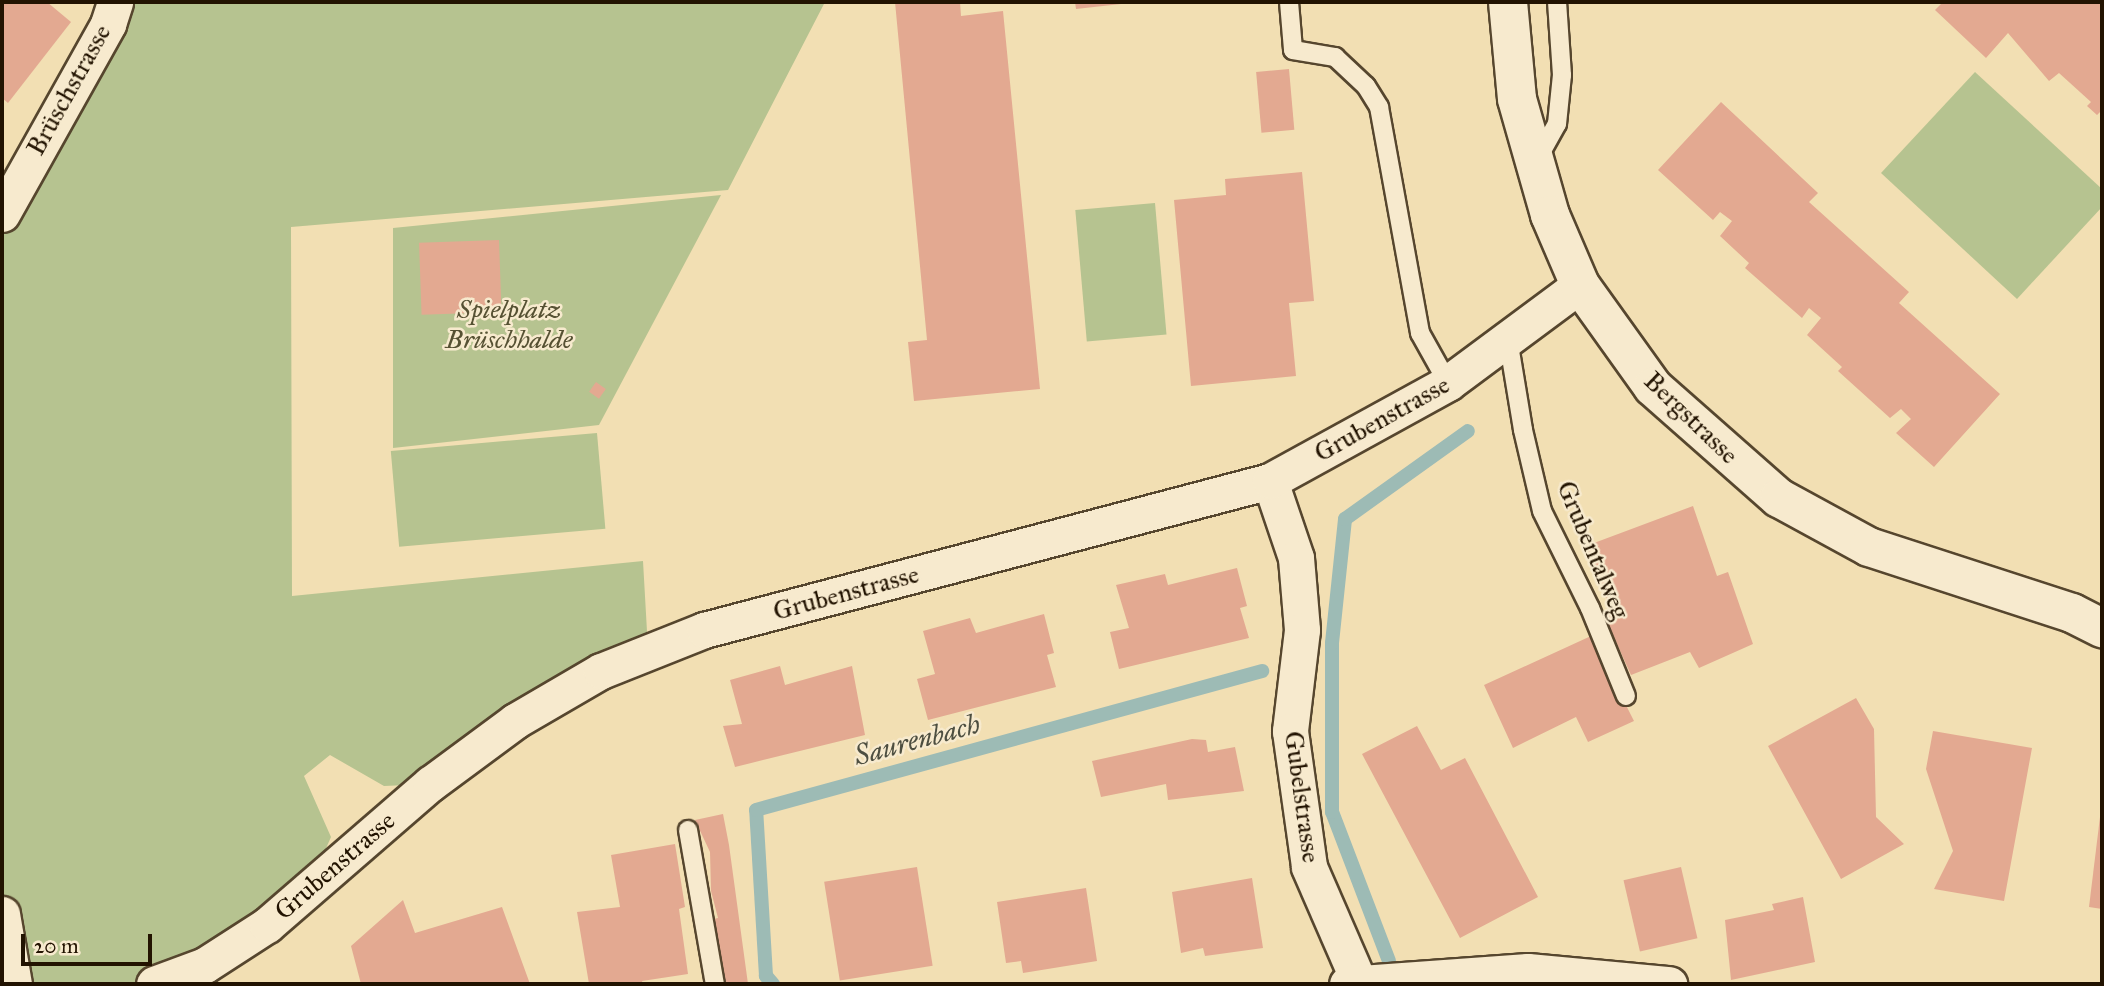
<!DOCTYPE html>
<meta charset="utf-8">
<style>
body{margin:0}
#map{position:relative;width:2104px;height:986px;overflow:hidden;background:#f2dfb3;font-family:"IM FELL Great Primer",serif}
div>[style]{position:absolute}
.green>*{inset:0;background:#b6c390;transform-origin:0 0}
.stream>*{height:14px;margin:-7px;padding:0 7px;transform-origin:7px;border-radius:7px;background:#9dbbb5}
.building>*{inset:0;background:#e3a991;transform-origin:0 0}
.roads{filter:drop-shadow(2px 0 #56462e) drop-shadow(-2px 0 #56462e) drop-shadow(0 2px #56462e) drop-shadow(0 -2px #56462e)}
.lane>*{height:18px;margin:-9px;padding:0 9px;transform-origin:9px;border-radius:9px;background:#f7eace}
.street>*{height:35px;margin:-17.5px;padding:0 17.5px;transform-origin:17.5px;border-radius:17.5px;background:#f7eace}
.secondary>*{height:38px;margin:-19px;padding:0 19px;transform-origin:19px;border-radius:19px;background:#f7eace}
span{translate:-50% -50%;white-space:nowrap;text-align:center;line-height:1.15;-webkit-text-stroke:5px #f7eace;paint-order:stroke}
.street-label{font-size:26px;color:#221301}
.park-label{font-size:26px;color:#565133;font-style:italic}
.water-label{font-size:28px;color:#4d4e40;font-style:italic}
.frame{position:absolute;inset:0;border:4px solid #221301;pointer-events:none}
.scale{position:absolute;left:21px;top:934px;width:131px;height:32px;box-sizing:border-box;border:4px solid #221301;border-top:0;padding-left:9px;font-size:21px;line-height:24px;white-space:nowrap;color:#221301;-webkit-text-stroke:5px #f7eace;paint-order:stroke}
</style>
<div id="map">
<div class="green">
<i style="clip-path:polygon(115px 2px,825px 2px,728px 190px,291px 227px,292px 596px,643px 561px,648px 649px,430px 784px,384px 786px,330px 755px,304px 776px,331px 837px,308px 889px,154px 984px,14px 984px,2px 914px,2px 214px)"></i>
<i style="clip-path:polygon(1975px 72px,2102px 189px,2102px 207px,2017px 299px,1881px 173px)"></i>
<i style="clip-path:polygon(721px 195px,599px 425px,393px 448px,393px 228px)"></i>
<i style="left:1155px;top:203px;width:132px;height:80px;rotate:85deg"></i>
<i style="left:597px;top:433px;width:96px;height:207px;rotate:85deg"></i>
</div>
<div class="stream">
<i style="left:1389px;top:961px;width:160px;rotate:-110.9deg"></i>
<i style="left:1332px;top:812px;width:169px;rotate:-90deg"></i>
<i style="left:1332px;top:643px;width:125px;rotate:-84deg"></i>
<i style="left:1345px;top:519px;width:151px;rotate:-35.6deg"></i>
<i style="left:773px;top:984px;width:11px;rotate:-131deg"></i>
<i style="left:766px;top:976px;width:166px;rotate:-93.4deg"></i>
<i style="left:756px;top:810px;width:525px;rotate:-15.36deg"></i>
</div>
<div class="building">
<i style="clip-path:polygon(2px 2px,47px 2px,71px 22px,8px 103px,2px 98px)"></i>
<i style="clip-path:polygon(895px 2px,960px 2px,961px 16px,1003px 11px,1040px 389px,914px 401px,908px 342px,927px 340px)"></i>
<i style="clip-path:polygon(1075px 2px,1121px 2px,1121px 4px,1076px 9px)"></i>
<i style="clip-path:polygon(1943px 2px,2102px 2px,2102px 110px,2097px 115px,2087px 106px,2091px 102px,2059px 73px,2049px 81px,2008px 33px,1986px 58px,1935px 10px)"></i>
<i style="left:1289px;top:69px;width:61px;height:33px;rotate:85deg"></i>
<i style="clip-path:polygon(1721px 102px,1818px 193px,1809px 202px,1909px 292px,1899px 303px,2000px 394px,1934px 467px,1896px 433px,1911px 419px,1901px 409px,1890px 418px,1838px 371px,1842px 367px,1807px 335px,1821px 318px,1809px 308px,1802px 318px,1745px 268px,1749px 263px,1720px 236px,1732px 221px,1720px 212px,1713px 220px,1658px 170px)"></i>
<i style="clip-path:polygon(1302px 172px,1314px 301px,1289px 303px,1296px 376px,1191px 386px,1174px 200px,1226px 195px,1225px 179px)"></i>
<i style="left:499px;top:240px;width:72px;height:80px;rotate:88deg"></i>
<i style="left:596px;top:382px;width:12px;height:12px;rotate:35deg"></i>
<i style="clip-path:polygon(1693px 506px,1717px 576px,1728px 572px,1753px 644px,1699px 668px,1690px 652px,1631px 675px,1603px 613px,1611px 611px,1586px 546px)"></i>
<i style="clip-path:polygon(1237px 568px,1247px 606px,1240px 608px,1249px 638px,1119px 669px,1110px 632px,1129px 628px,1116px 585px,1165px 574px,1168px 585px)"></i>
<i style="clip-path:polygon(1044px 614px,1054px 653px,1047px 655px,1056px 687px,928px 720px,917px 679px,935px 674px,923px 631px,970px 618px,976px 633px)"></i>
<i style="clip-path:polygon(1591px 636px,1634px 721px,1588px 742px,1576px 717px,1513px 748px,1484px 685px)"></i>
<i style="clip-path:polygon(780px 666px,785px 685px,852px 666px,865px 735px,735px 767px,723px 726px,742px 724px,730px 680px)"></i>
<i style="clip-path:polygon(1856px 698px,1874px 729px,1876px 817px,1904px 844px,1841px 879px,1768px 746px)"></i>
<i style="clip-path:polygon(1417px 726px,1441px 770px,1465px 758px,1538px 897px,1460px 938px,1362px 754px)"></i>
<i style="clip-path:polygon(1933px 731px,2032px 748px,2004px 901px,1934px 889px,1953px 851px,1926px 769px)"></i>
<i style="clip-path:polygon(1192px 739px,1206px 740px,1208px 752px,1235px 747px,1244px 791px,1168px 800px,1166px 784px,1101px 797px,1092px 761px)"></i>
<i style="clip-path:polygon(723px 814px,729px 845px,748px 984px,724px 984px,709px 920px,718px 918px,711px 891px,710px 852px,695px 820px)"></i>
<i style="clip-path:polygon(2100px 817px,2102px 817px,2102px 909px,2089px 907px)"></i>
<i style="clip-path:polygon(675px 844px,685px 907px,679px 909px,688px 974px,642px 981px,643px 984px,589px 984px,577px 912px,620px 907px,611px 855px)"></i>
<i style="left:917px;top:867px;width:100px;height:94px;rotate:81deg"></i>
<i style="left:1681px;top:867px;width:73px;height:59px;rotate:77deg"></i>
<i style="clip-path:polygon(1252px 878px,1263px 948px,1205px 956px,1203px 948px,1181px 953px,1172px 892px)"></i>
<i style="clip-path:polygon(1086px 888px,1097px 961px,1023px 973px,1021px 961px,1006px 963px,997px 902px)"></i>
<i style="clip-path:polygon(1803px 897px,1815px 962px,1731px 980px,1725px 920px,1774px 910px,1772px 904px)"></i>
<i style="clip-path:polygon(403px 900px,415px 933px,502px 907px,530px 984px,361px 984px,351px 946px)"></i>
</div>
<div class="roads">
<div class="lane">
<i style="left:1289px;top:2px;width:48px;rotate:85.2deg"></i>
<i style="left:1293px;top:50px;width:43px;rotate:9.5deg"></i>
<i style="left:1335px;top:57px;width:42px;rotate:43.1deg"></i>
<i style="left:1366px;top:86px;width:25px;rotate:58deg"></i>
<i style="left:1379px;top:107px;width:230px;rotate:79.7deg"></i>
<i style="left:1420px;top:333px;width:57px;rotate:60.8deg"></i>
<i style="left:1538px;top:158px;width:39px;rotate:-61deg"></i>
<i style="left:1557px;top:124px;width:49px;rotate:-84.2deg"></i>
<i style="left:1562px;top:75px;width:73px;rotate:-93.9deg"></i>
<i style="left:1508px;top:339px;width:92px;rotate:80.6deg"></i>
<i style="left:1523px;top:430px;width:83px;rotate:76.8deg"></i>
<i style="left:1542px;top:511px;width:108px;rotate:63.7deg"></i>
<i style="left:1590px;top:608px;width:95px;rotate:67.8deg"></i>
<i style="left:688px;top:830px;width:156px;rotate:80.1deg"></i>
</div>
<div class="street">
<i style="left:2px;top:214px;width:218px;rotate:-60.8deg"></i>
<i style="left:108px;top:24px;width:23px;rotate:-72deg"></i>
<i style="left:1270px;top:481px;width:81px;rotate:71.3deg"></i>
<i style="left:1296px;top:558px;width:72px;rotate:85.2deg"></i>
<i style="left:1302px;top:630px;width:102px;rotate:96.8deg"></i>
<i style="left:1290px;top:731px;width:137px;rotate:82deg"></i>
<i style="left:1309px;top:867px;width:125px;rotate:66.5deg"></i>
<i style="left:2px;top:914px;width:71px;rotate:80.3deg"></i>
<i style="left:154px;top:984px;width:54px;rotate:-20.4deg"></i>
<i style="left:205px;top:965px;width:74px;rotate:-32.8deg"></i>
<i style="left:267px;top:925px;width:216px;rotate:-40.9deg"></i>
<i style="left:430px;top:784px;width:106px;rotate:-36.5deg"></i>
<i style="left:515px;top:721px;width:99px;rotate:-30.2deg"></i>
<i style="left:601px;top:671px;width:111px;rotate:-21.7deg"></i>
<i style="left:704px;top:630px;width:585px;rotate:-14.75deg"></i>
<i style="left:1270px;top:481px;width:203px;rotate:-28.8deg"></i>
<i style="left:1448px;top:383px;width:164px;rotate:-36.6deg"></i>
<i style="left:1347px;top:984px;width:181px;rotate:-4.1deg"></i>
<i style="left:1528px;top:971px;width:142px;rotate:5.3deg"></i>
</div>
<div class="secondary">
<i style="left:1508px;top:2px;width:97px;rotate:84.7deg"></i>
<i style="left:1517px;top:99px;width:121px;rotate:74.1deg"></i>
<i style="left:1550px;top:215px;width:76px;rotate:66.8deg"></i>
<i style="left:1580px;top:285px;width:125px;rotate:54.4deg"></i>
<i style="left:1653px;top:387px;width:168px;rotate:41.4deg"></i>
<i style="left:1779px;top:498px;width:102px;rotate:28.6deg"></i>
<i style="left:1869px;top:547px;width:213px;rotate:18deg"></i>
<i style="left:2072px;top:613px;width:34px;rotate:27deg"></i>
</div>
</div>
<div class="street-label">
<span style="left:69px;top:90px;rotate:-61deg">Brüschstrasse</span>
<span style="left:1691px;top:418px;rotate:44deg">Bergstrasse</span>
<span style="left:1382px;top:419px;rotate:-29deg">Grubenstrasse</span>
<span style="left:1593px;top:550px;rotate:67deg">Grubentalweg</span>
<span style="left:846px;top:593px;rotate:-15deg">Grubenstrasse</span>
<span style="left:1302px;top:797px;rotate:82deg">Gubelstrasse</span>
<span style="left:335px;top:866px;rotate:-41deg">Grubenstrasse</span>
</div>
<div class="park-label">
<span style="left:509px;top:325px">Spielplatz<br>Brüschhalde</span>
</div>
<div class="water-label">
<span style="left:917px;top:740px;rotate:-15deg">Saurenbach</span>
</div>
<div class="frame"></div>
<div class="scale">20 m</div>
</div>
